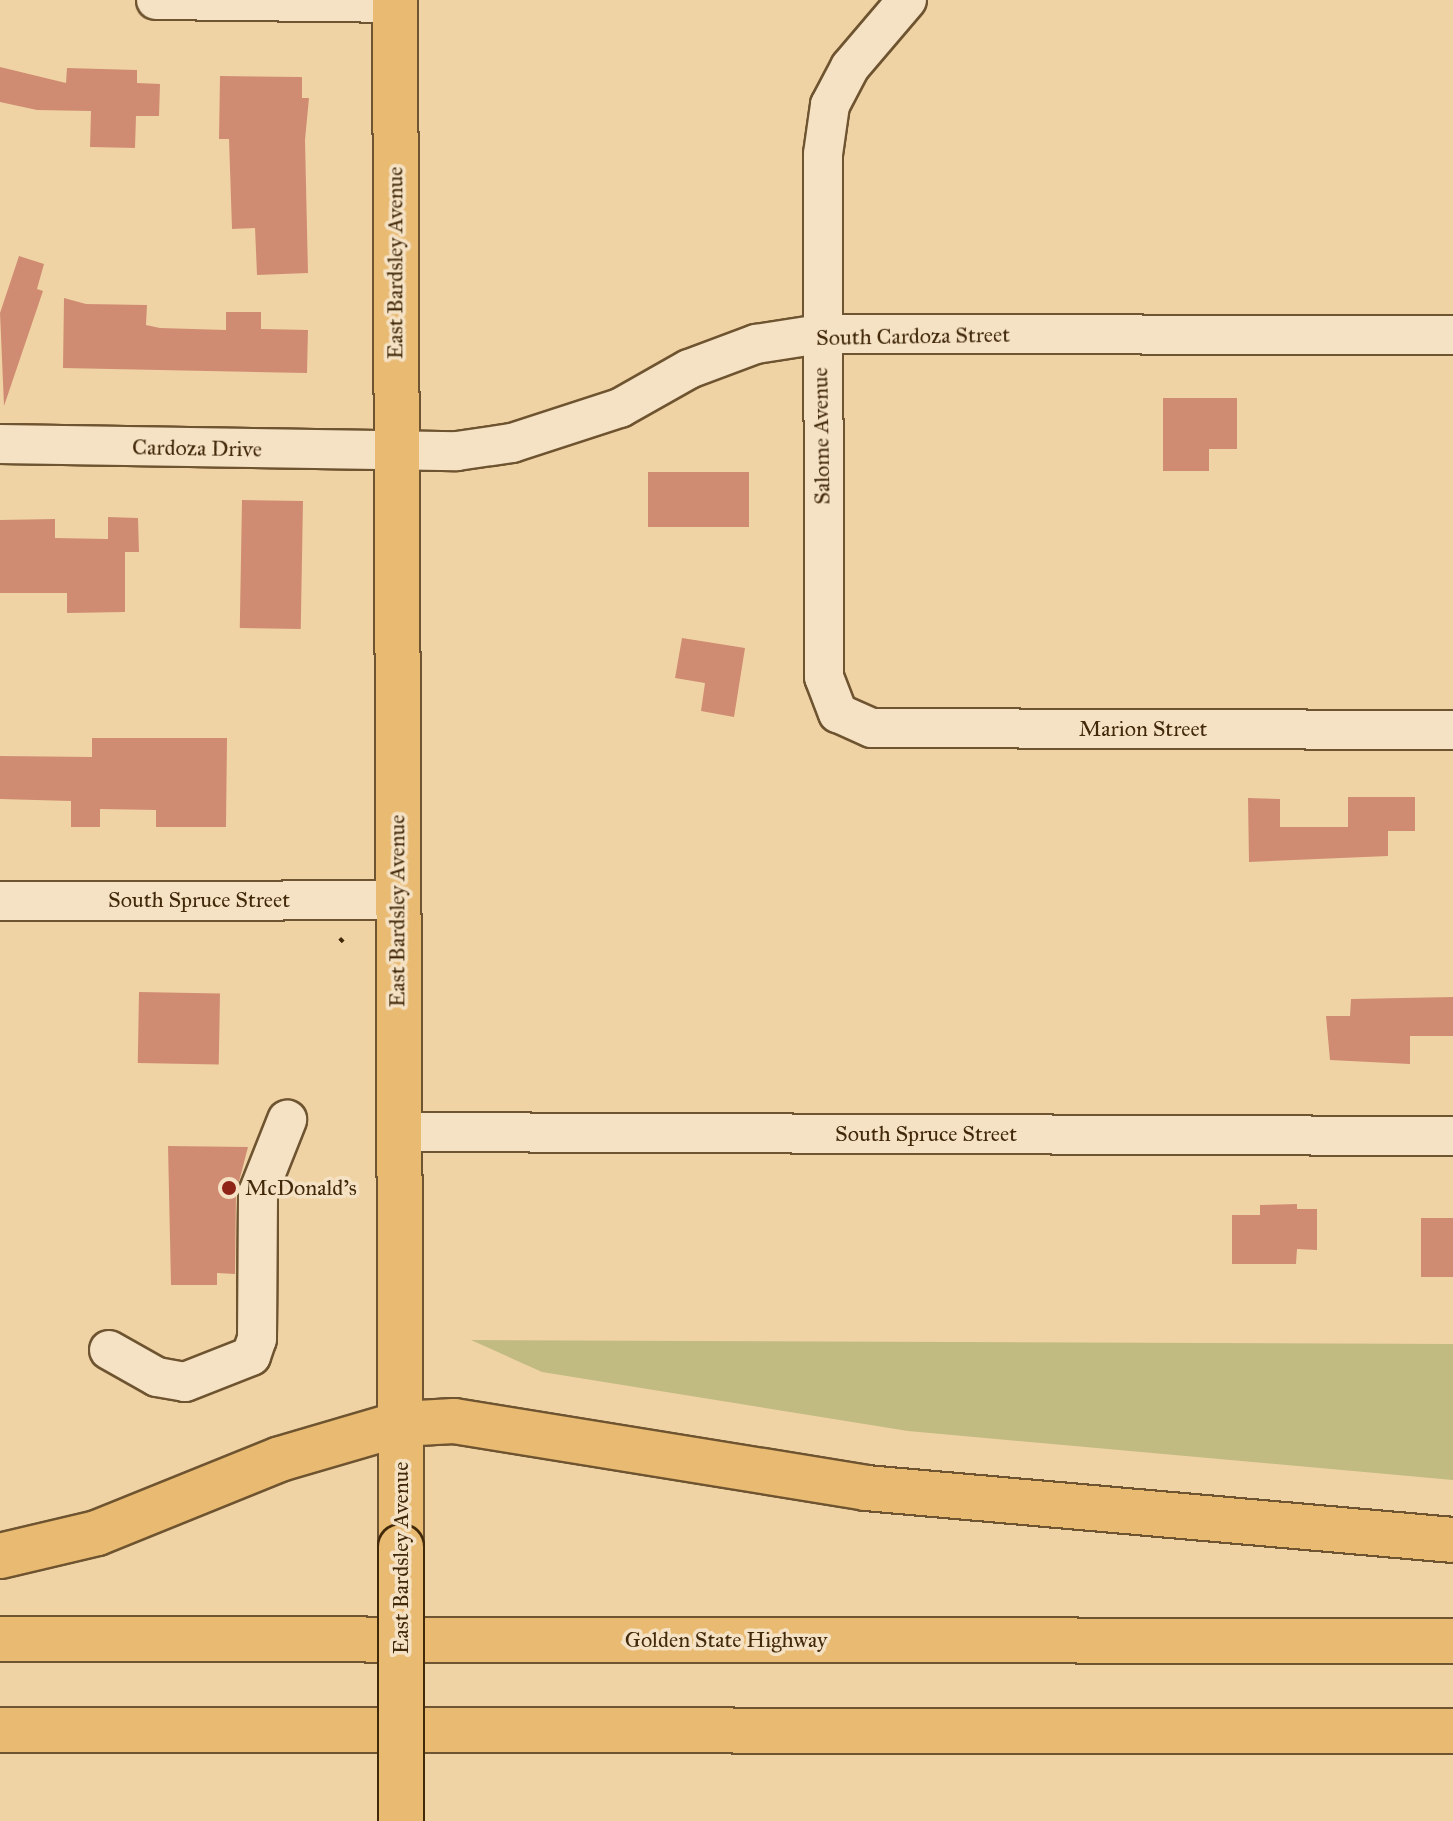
<!DOCTYPE html>
<style>
body{margin:0}
#map{position:relative;width:1453px;height:1821px;overflow:hidden;background:#f0d3a4;font-family:"IM FELL Great Primer",serif}
div>[style]{position:absolute}
.green>*{inset:0;background:#c1ba81}
.building>*{inset:0;background:#d08c72;transform-origin:0 0}
.path>*{height:5px;margin-top:-2.5px;transform-origin:0;background:repeating-linear-gradient(90deg,#42290a 0 6px,transparent 0 10px)}
.roads{filter:drop-shadow(2px 0 #6e5430) drop-shadow(-2px 0 #6e5430) drop-shadow(0 2px #6e5430) drop-shadow(0 -2px #6e5430)}
.minor>*{height:38px;margin:-19px;padding:0 19px;transform-origin:19px;border-radius:19px;background:#f5e2c4}
.major>*{height:44px;margin:-22px;padding:0 22px;transform-origin:22px;border-radius:22px;background:#e8ba72}
.highway>*{height:44px;margin:-22px;padding:0 22px;transform-origin:22px;border-radius:22px;background:#e8ba72}
.bridges{filter:drop-shadow(2px 0 #42290a) drop-shadow(-2px 0 #42290a) drop-shadow(0 2px #42290a) drop-shadow(0 -2px #42290a)}
.major-bridge>*{height:44px;margin:-22px;padding:0 22px;transform-origin:22px;border-radius:22px;background:#e8ba72}
.dots>*{width:22px;height:22px;translate:-50% -50%;box-sizing:border-box;border:4px solid #f5e2c4;border-radius:50%}
span{translate:-50% -50%;white-space:nowrap;text-align:center;line-height:1.15;-webkit-text-stroke:7px #f5e2c4;paint-order:stroke}
.street-label{font-size:22px;color:#42290a}
.poi-label{font-size:22px;color:#42290a}
.left{translate:0 -50%;text-align:left}
</style>
<div id="map">
<div class="green">
<i style="clip-path:polygon(471px 1340px,1453px 1344px,1453px 1480px,908px 1431px,542px 1372px)"></i>
</div>
<div class="building">
<i style="clip-path:polygon(0 67px,66px 83px,67px 68px,137px 70px,137px 83px,160px 84px,159px 116px,136px 116px,135px 148px,90px 147px,91px 111px,37px 110px,0 102px)"></i>
<i style="clip-path:polygon(220px 76px,302px 77px,302px 98px,309px 98px,305px 140px,308px 273px,257px 275px,255px 228px,232px 229px,229px 139px,219px 139px)"></i>
<i style="clip-path:polygon(19px 256px,44px 264px,37px 289px,43px 291px,4px 406px,0 313px)"></i>
<i style="clip-path:polygon(64px 298px,86px 304px,147px 305px,146px 325px,160px 328px,226px 330px,226px 312px,261px 312px,261px 329px,308px 330px,307px 373px,63px 368px)"></i>
<i style="clip-path:polygon(1163px 398px,1237px 398px,1237px 449px,1209px 449px,1209px 471px,1163px 471px)"></i>
<i style="left:648px;top:472px;width:101px;height:55px"></i>
<i style="left:242px;top:500px;width:61px;height:128px;rotate:1deg"></i>
<i style="clip-path:polygon(108px 517px,138px 518px,139px 552px,125px 552px,125px 612px,67px 613px,67px 593px,0 593px,0 520px,55px 519px,55px 538px,108px 539px)"></i>
<i style="clip-path:polygon(682px 638px,745px 648px,734px 717px,701px 711px,705px 683px,675px 678px)"></i>
<i style="clip-path:polygon(92px 738px,227px 738px,226px 827px,156px 827px,156px 810px,100px 809px,100px 827px,71px 827px,71px 801px,0 799px,0 756px,92px 757px)"></i>
<i style="clip-path:polygon(1348px 797px,1415px 797px,1415px 831px,1388px 831px,1388px 856px,1249px 862px,1248px 798px,1280px 799px,1280px 827px,1348px 827px)"></i>
<i style="left:139px;top:992px;width:81px;height:71px;rotate:1deg"></i>
<i style="clip-path:polygon(1453px 997px,1453px 1036px,1410px 1036px,1410px 1064px,1330px 1060px,1326px 1016px,1350px 1016px,1351px 999px)"></i>
<i style="clip-path:polygon(168px 1146px,248px 1147px,236px 1193px,235px 1274px,217px 1273px,217px 1285px,171px 1285px)"></i>
<i style="clip-path:polygon(1297px 1204px,1297px 1209px,1317px 1209px,1317px 1250px,1297px 1249px,1296px 1264px,1232px 1264px,1232px 1215px,1260px 1215px,1260px 1205px)"></i>
<i style="left:1421px;top:1218px;width:32px;height:59px"></i>
</div>
<div class="path">
<i style="left:340px;top:941px;width:4px;rotate:-45deg"></i>
</div>
<div class="roads">
<div class="minor">
<i style="left:156px;top:0;width:239px;rotate:0.7deg"></i>
<i style="left:907px;top:0;width:88px;rotate:130.4deg"></i>
<i style="left:850px;top:67px;width:43px;rotate:117.8deg"></i>
<i style="left:830px;top:105px;width:49px;rotate:98.1deg"></i>
<i style="left:823px;top:154px;width:523px;rotate:89.89deg"></i>
<i style="left:824px;top:677px;width:39px;rotate:69deg"></i>
<i style="left:838px;top:713px;width:37px;rotate:24deg"></i>
<i style="left:872px;top:728px;width:581px;rotate:0.2deg"></i>
<i style="left:0;top:444px;width:457px;rotate:0.9deg"></i>
<i style="left:457px;top:451px;width:56px;rotate:-8.3deg"></i>
<i style="left:512px;top:443px;width:114px;rotate:-18deg"></i>
<i style="left:620px;top:408px;width:79px;rotate:-29.5deg"></i>
<i style="left:689px;top:369px;width:72px;rotate:-20.5deg"></i>
<i style="left:756px;top:344px;width:65px;rotate:-8.9deg"></i>
<i style="left:820px;top:334px;width:633px;rotate:0.09deg"></i>
<i style="left:0;top:901px;width:397px;rotate:-0.1deg"></i>
<i style="left:398px;top:1132px;width:1055px;rotate:0.22deg"></i>
<i style="left:109px;top:1350px;width:55px;rotate:29.4deg"></i>
<i style="left:157px;top:1377px;width:28px;rotate:10deg"></i>
<i style="left:185px;top:1382px;width:71px;rotate:-21.5deg"></i>
<i style="left:251px;top:1356px;width:18px;rotate:-71deg"></i>
<i style="left:257px;top:1339px;width:146px;rotate:-89.6deg"></i>
<i style="left:258px;top:1193px;width:79px;rotate:-68.3deg"></i>
</div>
<div class="major">
<i style="left:395px;top:0;width:1547px;rotate:89.78deg"></i>
</div>
<div class="highway">
<i style="left:0;top:1556px;width:100px;rotate:-13.3deg"></i>
<i style="left:97px;top:1533px;width:197px;rotate:-22deg"></i>
<i style="left:280px;top:1459px;width:125px;rotate:-16.3deg"></i>
<i style="left:400px;top:1424px;width:54px;rotate:-3.2deg"></i>
<i style="left:454px;top:1421px;width:417px;rotate:9.2deg"></i>
<i style="left:866px;top:1488px;width:589px;rotate:5.06deg"></i>
<i style="left:0;top:1639px;width:1453px;rotate:0.08deg"></i>
<i style="left:0;top:1730px;width:1453px;rotate:0.04deg"></i>
</div>
</div>
<div class="bridges">
<div class="major-bridge">
<i style="left:401px;top:1547px;width:274px;rotate:90deg"></i>
</div>
</div>
<div class="dots">
<i style="left:229px;top:1188px;background:#8f2418"></i>
</div>
<div class="street-label">
<span style="left:395px;top:263px;rotate:-90deg">East Bardsley Avenue</span>
<span style="left:913px;top:336px;rotate:-1deg">South Cardoza Street</span>
<span style="left:821px;top:436px;rotate:-91deg">Salome Avenue</span>
<span style="left:197px;top:448px;rotate:1deg">Cardoza Drive</span>
<span style="left:1143px;top:729px">Marion Street</span>
<span style="left:199px;top:900px">South Spruce Street</span>
<span style="left:397px;top:911px;rotate:-90deg">East Bardsley Avenue</span>
<span style="left:926px;top:1134px">South Spruce Street</span>
<span style="left:401px;top:1558px;rotate:-90deg">East Bardsley Avenue</span>
<span style="left:726px;top:1640px">Golden State Highway</span>
</div>
<div class="poi-label">
<span class="left" style="left:245px;top:1188px">McDonald's</span>
</div>
</div>
